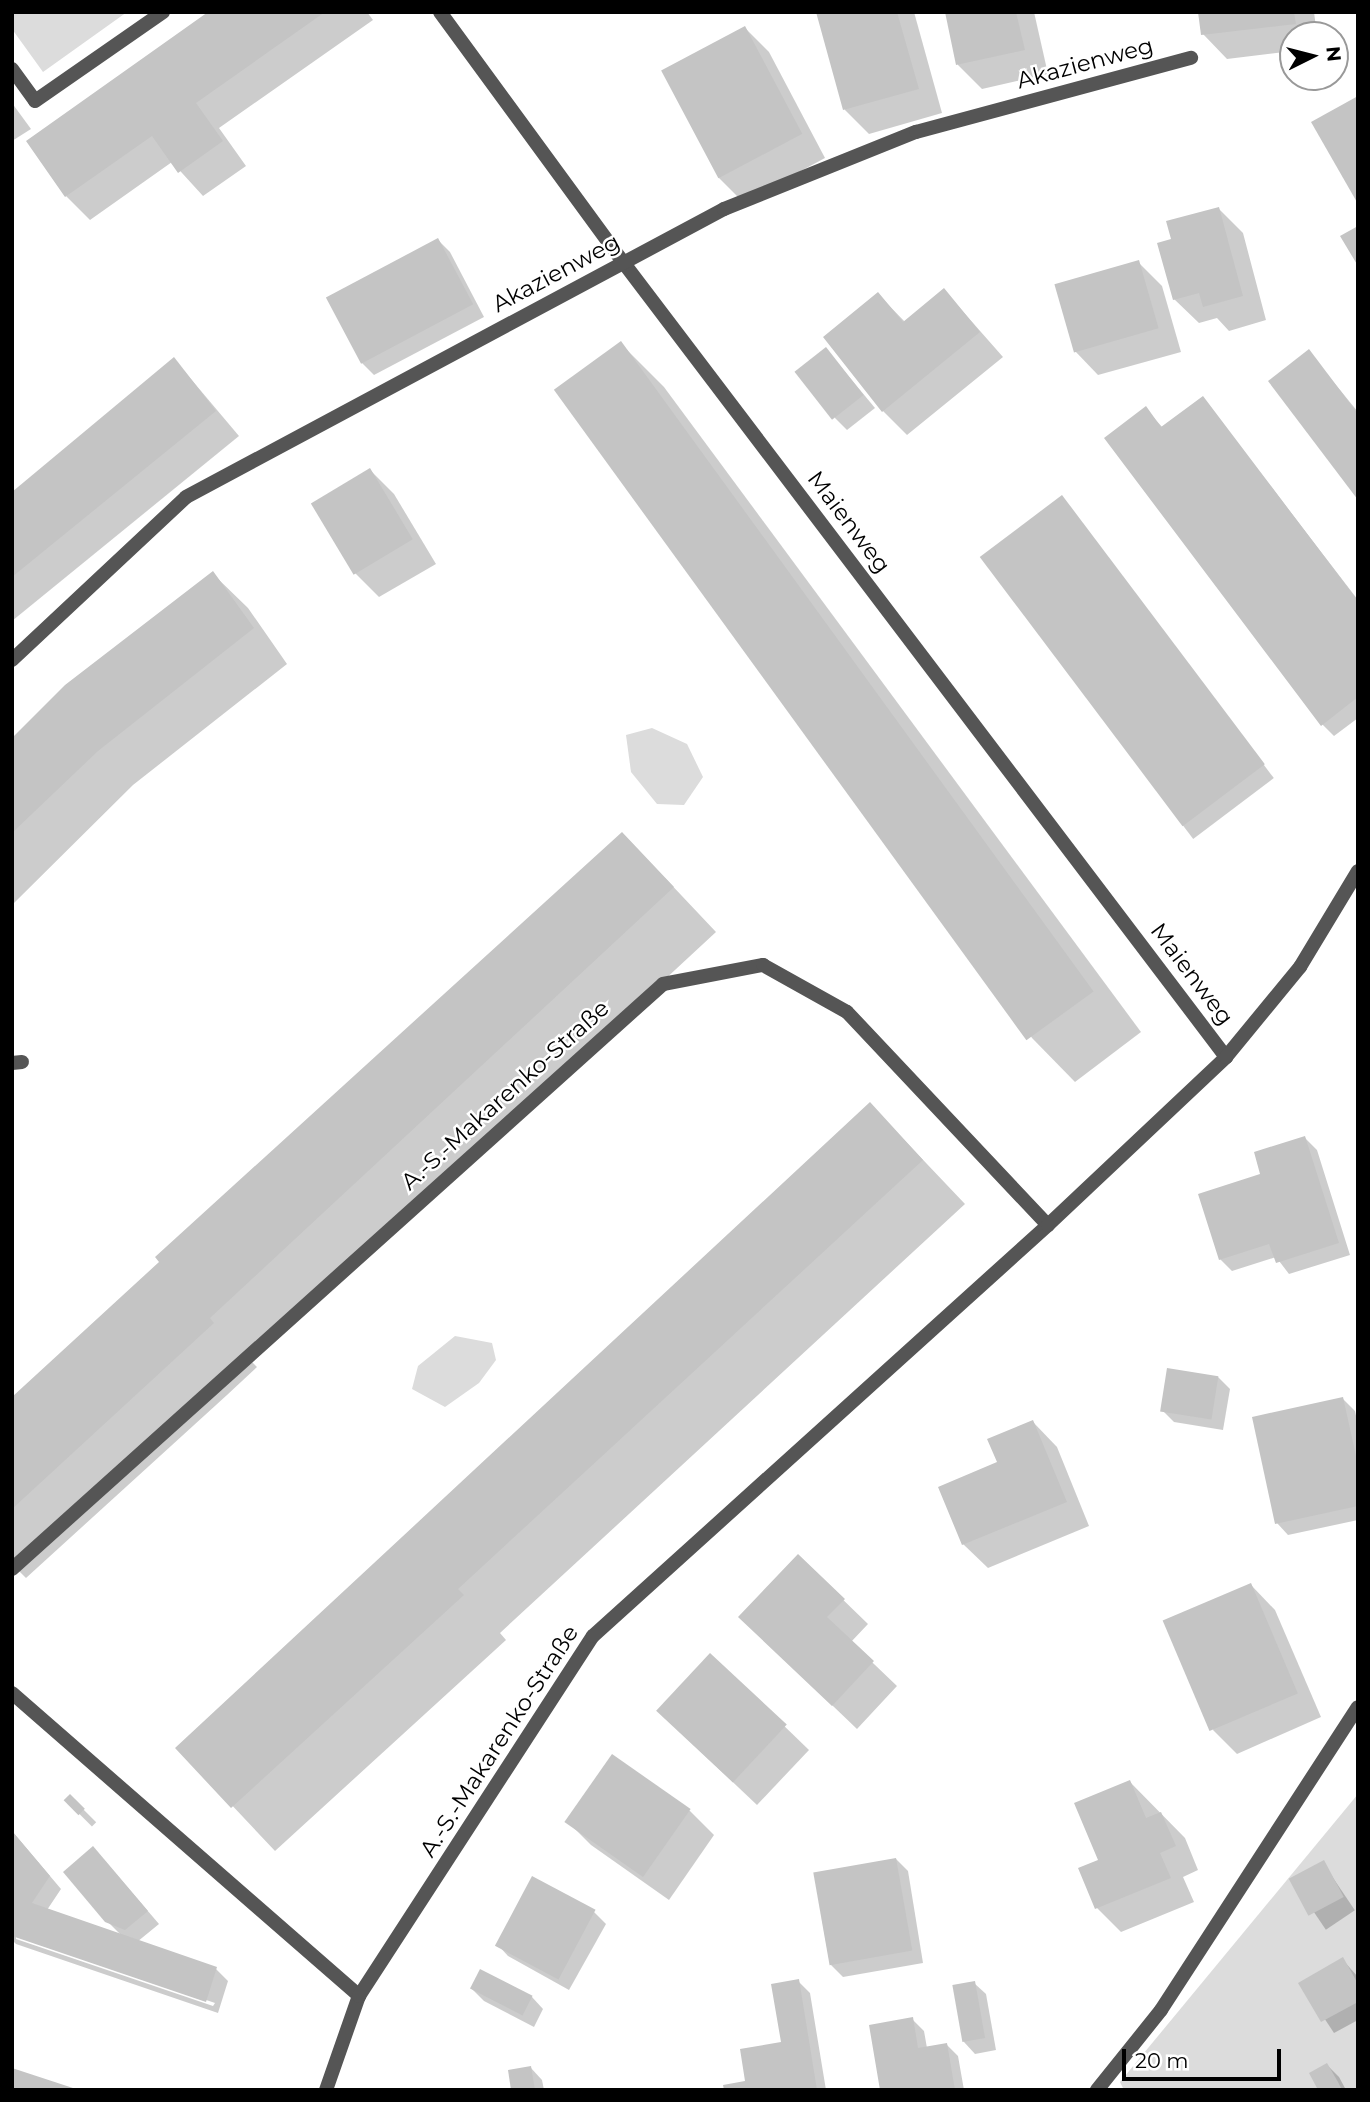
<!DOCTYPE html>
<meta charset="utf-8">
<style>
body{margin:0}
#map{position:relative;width:1370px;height:2102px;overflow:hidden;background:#fff;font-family:Montserrat,sans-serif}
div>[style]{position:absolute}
.green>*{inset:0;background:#dcdcdc}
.shadow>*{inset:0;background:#0003;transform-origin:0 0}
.building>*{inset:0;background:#c4c4c4;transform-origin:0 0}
.lane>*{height:14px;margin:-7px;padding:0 7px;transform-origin:7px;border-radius:7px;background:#555}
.street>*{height:14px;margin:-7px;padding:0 7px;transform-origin:7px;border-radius:7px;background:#555}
span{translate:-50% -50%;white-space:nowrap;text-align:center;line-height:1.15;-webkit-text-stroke:5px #fff;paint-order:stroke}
.street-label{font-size:23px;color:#000}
.frame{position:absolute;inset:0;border:14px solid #000;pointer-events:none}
.north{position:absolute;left:1279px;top:21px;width:70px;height:70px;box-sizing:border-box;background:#fff;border:2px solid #999;border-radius:50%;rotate:84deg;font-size:19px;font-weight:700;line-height:28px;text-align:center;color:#000}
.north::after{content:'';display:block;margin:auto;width:24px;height:32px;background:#000;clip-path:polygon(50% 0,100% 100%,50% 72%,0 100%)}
.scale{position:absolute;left:1122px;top:2049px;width:159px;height:32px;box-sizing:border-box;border:4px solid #000;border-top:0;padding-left:9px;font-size:21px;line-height:24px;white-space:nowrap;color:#000;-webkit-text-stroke:5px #fff;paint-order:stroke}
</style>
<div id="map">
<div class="green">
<i style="clip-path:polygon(12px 12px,127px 12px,43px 72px,12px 29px)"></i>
<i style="clip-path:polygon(652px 728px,687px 744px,703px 777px,684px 805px,657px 804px,631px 772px,626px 735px)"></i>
<i style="clip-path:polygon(455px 1336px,492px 1343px,496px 1360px,479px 1383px,445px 1407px,412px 1389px,418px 1366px)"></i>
<i style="clip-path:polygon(1358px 1794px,1358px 2090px,1124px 2090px,1120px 2082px)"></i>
</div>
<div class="shadow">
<i style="clip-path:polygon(211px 12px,367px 12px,373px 20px,219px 128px,246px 166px,203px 196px,172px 162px,90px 220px,66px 196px)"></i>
<i style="clip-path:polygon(817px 12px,914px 12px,942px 113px,869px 134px,845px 110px)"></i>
<i style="clip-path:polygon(947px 12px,1034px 12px,1048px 74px,982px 89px,958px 65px)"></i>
<i style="clip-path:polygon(1200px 12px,1314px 12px,1317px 35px,1293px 35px,1293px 51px,1227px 59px,1203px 34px)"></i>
<i style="clip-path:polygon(745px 28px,769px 52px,825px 158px,743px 202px,719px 178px)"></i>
<i style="clip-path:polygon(12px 103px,31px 129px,12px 141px)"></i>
<i style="clip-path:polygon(1219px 209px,1243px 233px,1266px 320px,1229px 331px,1217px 318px,1199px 323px,1174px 299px,1173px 240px)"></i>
<i style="clip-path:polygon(438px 240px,450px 252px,484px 317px,374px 375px,362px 363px,328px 299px)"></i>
<i style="clip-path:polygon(1138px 262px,1162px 286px,1181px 352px,1098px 375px,1074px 350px)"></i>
<i style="clip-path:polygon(944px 290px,1003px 357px,907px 435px,883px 411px,878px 294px,905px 322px)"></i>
<i style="clip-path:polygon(620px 343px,664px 387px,1141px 1032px,1075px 1082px,1032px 1038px)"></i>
<i style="clip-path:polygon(826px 349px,875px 408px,847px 430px,835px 418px)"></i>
<i style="clip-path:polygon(1309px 352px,1358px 412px,1358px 497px)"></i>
<i style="clip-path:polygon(174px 359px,239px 436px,12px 621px,12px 494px)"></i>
<i style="clip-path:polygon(1203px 398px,1358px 600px,1358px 718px,1334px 736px,1322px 724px,1146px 409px,1163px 428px)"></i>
<i style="clip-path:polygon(370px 470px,394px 494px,436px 564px,379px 597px,355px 573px)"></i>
<i style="left:1062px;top:497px;width:352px;height:101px;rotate:53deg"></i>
<i style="clip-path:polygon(213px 574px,248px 608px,287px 664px,133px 785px,12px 905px,12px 741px)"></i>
<i style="clip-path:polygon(665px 878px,716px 932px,252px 1362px,257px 1367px,227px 1395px,26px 1578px,12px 1564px,12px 1400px)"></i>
<i style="clip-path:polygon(870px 1104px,965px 1204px,500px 1633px,506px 1640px,275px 1851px,178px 1748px)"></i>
<i style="clip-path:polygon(1305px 1138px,1317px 1150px,1350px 1255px,1289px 1274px,1276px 1257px,1232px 1271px,1220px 1259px,1262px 1175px)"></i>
<i style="clip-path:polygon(1218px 1377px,1230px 1389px,1223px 1430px,1174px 1422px,1162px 1410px)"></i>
<i style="clip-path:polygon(1343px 1399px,1355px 1411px,1358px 1425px,1358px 1520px,1288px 1535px,1277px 1523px)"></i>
<i style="clip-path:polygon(1033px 1422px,1057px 1447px,1089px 1526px,988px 1568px,963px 1544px,999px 1463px)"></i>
<i style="clip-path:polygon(798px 1556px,868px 1624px,851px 1642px,897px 1686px,857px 1729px,764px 1640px)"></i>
<i style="clip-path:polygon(1251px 1585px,1275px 1610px,1321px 1717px,1237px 1754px,1213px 1730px)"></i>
<i style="clip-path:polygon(711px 1655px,809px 1750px,757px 1805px,682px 1734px)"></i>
<i style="clip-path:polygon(612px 1756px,690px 1811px,714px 1835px,669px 1900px,591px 1845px,567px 1821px)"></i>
<i style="clip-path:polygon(1130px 1782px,1185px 1838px,1198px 1870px,1183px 1877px,1194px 1902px,1121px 1932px,1097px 1908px,1100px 1861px)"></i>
<i style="left:70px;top:1796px;width:37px;height:6px;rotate:45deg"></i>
<i style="clip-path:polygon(evenodd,12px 1831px,61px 1889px,47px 1910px,122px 1936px,106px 1920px,105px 1861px,159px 1924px,137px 1942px,216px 1969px,228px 1981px,218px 2013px,16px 1944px,12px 1940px,12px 1831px,16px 1935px,215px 2003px,213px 2006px,16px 1939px,16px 1935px)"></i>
<i style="clip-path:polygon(896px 1859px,908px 1871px,923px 1963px,843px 1977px,831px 1965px)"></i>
<i style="left:1323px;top:1863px;width:57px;height:35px;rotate:56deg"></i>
<i style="clip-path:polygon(594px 1912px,606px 1924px,569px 1990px,508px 1956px,497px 1944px)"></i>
<i style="clip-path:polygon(1342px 1959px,1358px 1977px,1358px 2020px,1334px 2033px,1301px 1983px)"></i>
<i style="clip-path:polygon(798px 1981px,810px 1993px,826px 2090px,726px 2090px,747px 2082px,783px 2043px)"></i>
<i style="clip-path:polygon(974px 1983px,986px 1994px,996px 2050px,975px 2054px,964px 2042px)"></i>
<i style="clip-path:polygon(472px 1989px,532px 1997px,543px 2009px,534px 2027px,484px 2001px)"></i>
<i style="clip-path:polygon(912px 2019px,924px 2031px,927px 2048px,946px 2044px,958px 2056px,964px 2090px,882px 2090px)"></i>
<i style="clip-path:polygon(1327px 2065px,1339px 2077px,1346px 2090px,1320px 2090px)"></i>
<i style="clip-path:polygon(531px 2068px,542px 2080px,544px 2090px,513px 2090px)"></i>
</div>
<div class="building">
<i style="clip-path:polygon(208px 12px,325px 12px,196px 103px,223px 141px,178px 173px,152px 136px,65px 197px,26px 141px)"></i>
<i style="clip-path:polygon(816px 12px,897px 12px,919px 89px,843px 110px)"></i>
<i style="clip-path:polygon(945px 12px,1016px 12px,1025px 50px,956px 65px)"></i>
<i style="clip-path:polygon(1198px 12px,1294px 12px,1296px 24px,1201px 35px)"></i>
<i style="left:745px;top:26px;width:122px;height:95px;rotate:62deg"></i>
<i style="clip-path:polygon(1358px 96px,1358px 204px,1311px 122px)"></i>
<i style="clip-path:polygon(1219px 207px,1243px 296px,1203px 307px,1199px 293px,1173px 300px,1157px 243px,1171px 239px,1166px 221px)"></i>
<i style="clip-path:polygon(1358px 226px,1358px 266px,1340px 236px)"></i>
<i style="left:438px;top:238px;width:75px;height:127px;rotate:62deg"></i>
<i style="left:1139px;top:260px;width:71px;height:88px;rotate:74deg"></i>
<i style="clip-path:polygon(944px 288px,980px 332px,882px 412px,823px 337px,878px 292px,903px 322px)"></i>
<i style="left:621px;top:341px;width:804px;height:83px;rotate:54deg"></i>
<i style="left:826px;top:347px;width:61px;height:40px;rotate:52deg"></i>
<i style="clip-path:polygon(1309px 349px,1358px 414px,1358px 500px,1268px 381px)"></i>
<i style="clip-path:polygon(174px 357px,216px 411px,12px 577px,12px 492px)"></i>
<i style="clip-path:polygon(1203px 396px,1358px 601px,1358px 697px,1321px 726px,1104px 438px,1146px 406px,1161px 427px)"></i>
<i style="left:370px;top:468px;width:83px;height:69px;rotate:59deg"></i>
<i style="left:1062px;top:495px;width:337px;height:103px;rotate:53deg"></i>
<i style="clip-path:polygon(213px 571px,254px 628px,98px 751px,12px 833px,12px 738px,65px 685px)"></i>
<i style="clip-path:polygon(622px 832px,674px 887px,210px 1318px,214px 1323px,12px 1509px,12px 1397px,159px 1262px,155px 1257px)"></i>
<i style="clip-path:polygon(870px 1102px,923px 1160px,458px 1589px,464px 1595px,231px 1808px,175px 1748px)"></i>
<i style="clip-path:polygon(1305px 1136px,1339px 1243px,1276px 1263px,1269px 1244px,1219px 1260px,1198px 1194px,1260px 1174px,1254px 1152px)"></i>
<i style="left:1167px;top:1368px;width:52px;height:44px;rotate:9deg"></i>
<i style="clip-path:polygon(1343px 1397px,1358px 1465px,1358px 1506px,1275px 1524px,1252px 1417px)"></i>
<i style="clip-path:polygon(1033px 1420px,1067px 1502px,962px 1545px,938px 1487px,997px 1462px,987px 1439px)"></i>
<i style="clip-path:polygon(798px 1554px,845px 1599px,827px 1617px,874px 1661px,832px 1706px,738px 1617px)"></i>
<i style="left:1251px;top:1583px;width:120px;height:96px;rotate:67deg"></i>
<i style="left:710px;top:1653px;width:105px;height:79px;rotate:43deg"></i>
<i style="left:612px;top:1754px;width:96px;height:83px;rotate:35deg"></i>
<i style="clip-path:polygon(1130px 1780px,1146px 1818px,1161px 1812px,1176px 1846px,1160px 1853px,1171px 1878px,1095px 1909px,1078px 1868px,1098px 1860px,1074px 1803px)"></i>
<i style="left:70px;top:1794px;width:21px;height:9px;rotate:45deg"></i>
<i style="clip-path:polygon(12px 1831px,50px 1876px,32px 1903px,217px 1967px,206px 2002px,12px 1936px)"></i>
<i style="clip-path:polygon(93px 1846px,148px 1911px,125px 1930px,105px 1922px,63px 1872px)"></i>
<i style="left:896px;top:1858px;width:94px;height:84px;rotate:80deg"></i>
<i style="left:1324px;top:1860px;width:42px;height:40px;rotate:62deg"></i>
<i style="left:532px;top:1876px;width:72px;height:79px;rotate:28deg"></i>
<i style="clip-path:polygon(1343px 1957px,1358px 1984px,1358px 2002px,1321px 2022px,1298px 1983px)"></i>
<i style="left:480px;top:1969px;width:59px;height:22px;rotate:27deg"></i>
<i style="clip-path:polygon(799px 1979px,817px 2090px,724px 2090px,723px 2085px,745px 2081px,740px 2049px,781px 2042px,771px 1984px)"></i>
<i style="left:975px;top:1981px;width:58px;height:23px;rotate:80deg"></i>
<i style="clip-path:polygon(913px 2017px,918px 2048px,947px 2043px,955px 2090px,880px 2090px,869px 2025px)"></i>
<i style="clip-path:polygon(1327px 2063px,1338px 2082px,1342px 2090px,1318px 2090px,1309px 2073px)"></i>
<i style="clip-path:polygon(531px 2066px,535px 2090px,511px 2090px,508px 2070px)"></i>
<i style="clip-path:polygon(12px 2068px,76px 2089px,76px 2090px,12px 2090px)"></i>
</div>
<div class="lane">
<i style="left:12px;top:1063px;width:10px;rotate:-6deg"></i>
<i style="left:12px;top:1569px;width:875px;rotate:-41.94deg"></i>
<i style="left:663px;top:984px;width:102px;rotate:-10.8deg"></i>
<i style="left:763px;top:965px;width:96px;rotate:29.2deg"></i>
<i style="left:847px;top:1012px;width:293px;rotate:46.7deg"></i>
<i style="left:12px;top:1693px;width:461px;rotate:41.1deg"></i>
<i style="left:1097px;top:2090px;width:102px;rotate:-51.3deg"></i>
<i style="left:1161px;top:2010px;width:361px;rotate:-57deg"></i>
</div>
<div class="street">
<i style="left:440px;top:12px;width:310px;rotate:53.8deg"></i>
<i style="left:623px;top:262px;width:998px;rotate:52.82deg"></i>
<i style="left:12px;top:69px;width:39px;rotate:54deg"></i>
<i style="left:35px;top:101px;width:156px;rotate:-34.8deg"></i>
<i style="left:12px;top:660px;width:238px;rotate:-43.1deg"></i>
<i style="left:186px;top:497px;width:610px;rotate:-28.16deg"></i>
<i style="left:724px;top:209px;width:207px;rotate:-21.9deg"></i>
<i style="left:916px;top:132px;width:285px;rotate:-15.1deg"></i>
<i style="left:326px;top:2090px;width:100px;rotate:-70.7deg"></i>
<i style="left:359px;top:1996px;width:429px;rotate:-57deg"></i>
<i style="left:593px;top:1636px;width:613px;rotate:-42.09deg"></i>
<i style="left:1048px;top:1225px;width:245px;rotate:-43.3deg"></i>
<i style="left:1226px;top:1057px;width:117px;rotate:-50.6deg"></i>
<i style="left:1300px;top:967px;width:112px;rotate:-58.9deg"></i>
</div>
<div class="street-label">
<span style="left:1085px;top:63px;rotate:-15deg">Akazienweg</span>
<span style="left:556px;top:273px;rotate:-28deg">Akazienweg</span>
<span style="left:849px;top:522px;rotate:53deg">Maienweg</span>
<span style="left:1192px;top:974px;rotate:53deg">Maienweg</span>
<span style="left:505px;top:1095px;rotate:-42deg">A.-S.-Makarenko-Straße</span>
<span style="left:499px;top:1741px;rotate:-57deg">A.-S.-Makarenko-Straße</span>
</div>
<div class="frame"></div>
<div class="north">N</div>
<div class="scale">20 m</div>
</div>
